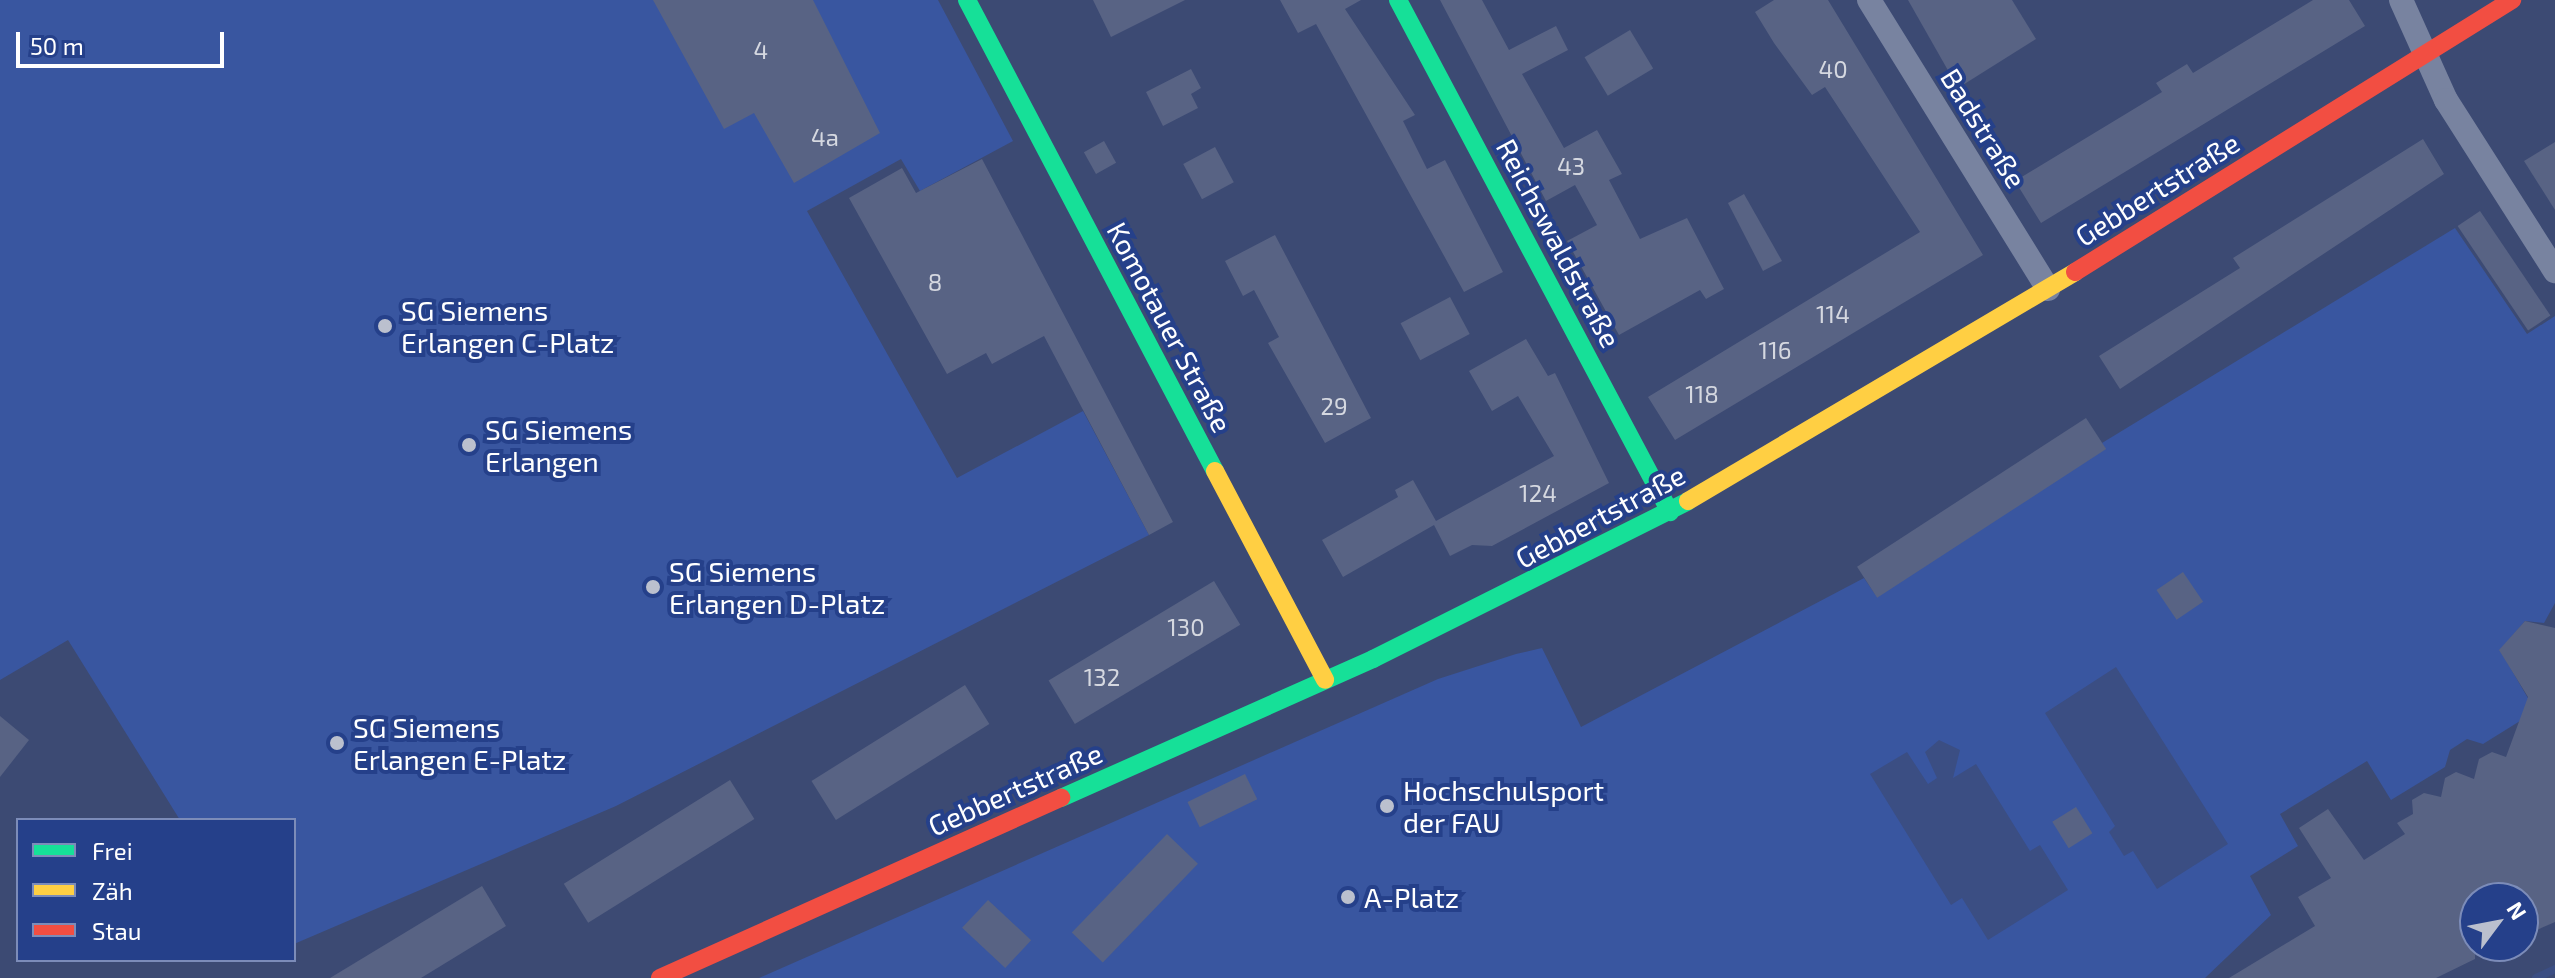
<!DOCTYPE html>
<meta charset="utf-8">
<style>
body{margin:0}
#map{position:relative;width:2555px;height:978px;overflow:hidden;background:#3c4a73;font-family:"Exo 2",sans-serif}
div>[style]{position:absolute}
.green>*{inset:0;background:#3956a0}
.water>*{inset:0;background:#3b4e83}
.stream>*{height:8px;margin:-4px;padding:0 4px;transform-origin:4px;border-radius:4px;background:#3b4e83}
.building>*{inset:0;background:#586384;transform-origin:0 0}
.street>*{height:24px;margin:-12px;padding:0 12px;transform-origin:12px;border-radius:12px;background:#7883a0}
.fast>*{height:18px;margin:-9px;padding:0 9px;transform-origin:9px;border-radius:9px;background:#16e098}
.slow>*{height:18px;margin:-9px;padding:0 9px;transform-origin:9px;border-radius:9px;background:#ffcf43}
.jam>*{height:18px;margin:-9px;padding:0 9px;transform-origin:9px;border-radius:9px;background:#f24e42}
.dots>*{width:22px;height:22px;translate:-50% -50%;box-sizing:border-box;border:4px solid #25408a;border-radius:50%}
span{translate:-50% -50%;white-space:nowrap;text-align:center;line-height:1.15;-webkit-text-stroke:8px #25408a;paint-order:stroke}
.number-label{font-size:24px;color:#d5d8e0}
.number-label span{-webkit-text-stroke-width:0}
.street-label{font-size:28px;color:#fff}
.poi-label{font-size:28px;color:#fff}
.left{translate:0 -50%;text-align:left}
.legend{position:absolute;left:16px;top:818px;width:280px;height:144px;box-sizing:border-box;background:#25408a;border:2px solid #7c8cb9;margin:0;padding:10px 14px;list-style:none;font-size:24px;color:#fff}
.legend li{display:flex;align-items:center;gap:16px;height:40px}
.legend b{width:40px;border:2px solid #7c8cb9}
.north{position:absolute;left:2459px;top:882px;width:80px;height:80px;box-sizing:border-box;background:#25408a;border:2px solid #7c8cb9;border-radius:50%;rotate:58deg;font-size:22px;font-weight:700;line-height:32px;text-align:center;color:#fff}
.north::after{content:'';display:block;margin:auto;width:28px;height:36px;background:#bbc0ce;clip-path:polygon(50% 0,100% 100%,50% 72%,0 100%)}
.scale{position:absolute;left:16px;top:32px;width:208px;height:36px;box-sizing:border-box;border:4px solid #fff;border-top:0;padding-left:10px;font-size:24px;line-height:28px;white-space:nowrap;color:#fff;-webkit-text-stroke:6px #25408a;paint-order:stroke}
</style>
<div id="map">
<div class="green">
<i style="clip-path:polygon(0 0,938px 0,1013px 141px,920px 191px,901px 159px,807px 211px,957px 478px,1083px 411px,1149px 535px,616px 806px,294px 944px,294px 820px,180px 820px,68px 640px,0 680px)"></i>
<i style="clip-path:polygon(2455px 228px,2527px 334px,2555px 316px,2555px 603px,2544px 623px,2525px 621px,2500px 650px,2529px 700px,2520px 721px,2483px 744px,2467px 739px,2450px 750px,2445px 767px,2391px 800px,2367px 761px,2280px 814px,2298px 846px,2250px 876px,2271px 915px,2205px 978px,759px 978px,1438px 679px,1516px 654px,1542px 648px,1581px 727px,1864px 578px,1875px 594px,2105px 449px,2102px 443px)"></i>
</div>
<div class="water">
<i style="clip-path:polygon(2116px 667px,2228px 844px,2157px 889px,2133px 851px,2124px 856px,2109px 832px,2115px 826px,2045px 713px)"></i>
<i style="clip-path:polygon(1939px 740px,1960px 750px,1953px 778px,1976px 764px,2030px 851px,2040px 845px,2068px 890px,1988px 940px,1962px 898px,1951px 905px,1870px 774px,1907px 752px,1928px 784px,1937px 778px,1925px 752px)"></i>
</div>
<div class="stream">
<i style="left:2536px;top:978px;width:21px;rotate:-25deg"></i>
</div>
<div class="building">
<i style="clip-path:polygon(653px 0,813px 0,880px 133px,794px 183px,754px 113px,724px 129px)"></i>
<i style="clip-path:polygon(1093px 0,1185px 0,1111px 37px)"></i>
<i style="clip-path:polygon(1280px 0,1361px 0,1345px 9px,1415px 115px,1403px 121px,1427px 169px,1445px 160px,1503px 272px,1464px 292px,1316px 24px,1298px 33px)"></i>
<i style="clip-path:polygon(1440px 0,1482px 0,1509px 50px,1556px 26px,1568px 50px,1522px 74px,1564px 148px,1597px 130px,1622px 174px,1609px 180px,1640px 239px,1687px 218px,1724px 289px,1706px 299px,1700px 290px,1619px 335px,1567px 241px,1597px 225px,1575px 185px,1546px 201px)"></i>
<i style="clip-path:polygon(1774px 0,1828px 0,1983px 255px,1675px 440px,1648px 397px,1920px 232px,1825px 87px,1812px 95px,1774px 43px,1755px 12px)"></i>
<i style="clip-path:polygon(1908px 0,2012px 0,2036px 39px,1958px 88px)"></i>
<i style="clip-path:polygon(2313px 0,2349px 0,2365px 26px,2041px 223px,2015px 181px,2162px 92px,2156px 83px,2187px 64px,2193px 73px)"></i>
<i style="left:1630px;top:30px;width:45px;height:53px;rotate:59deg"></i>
<i style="clip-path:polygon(1191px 69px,1201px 88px,1191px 94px,1198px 108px,1163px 126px,1146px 92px)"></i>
<i style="clip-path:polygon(2423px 139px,2444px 174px,2120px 389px,2099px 356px,2240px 268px,2233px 258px)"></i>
<i style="left:1104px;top:141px;width:25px;height:23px;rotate:61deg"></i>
<i style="clip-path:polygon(2555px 142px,2555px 210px,2524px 161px)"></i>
<i style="left:1215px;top:147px;width:40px;height:36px;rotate:62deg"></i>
<i style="clip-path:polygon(982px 159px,1173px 522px,1149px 535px,1044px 336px,992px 364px,986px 353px,947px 374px,849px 198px,902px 168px,916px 193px)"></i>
<i style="clip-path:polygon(1744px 194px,1782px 261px,1763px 271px,1728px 203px)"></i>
<i style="left:2480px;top:211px;width:126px;height:27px;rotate:56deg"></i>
<i style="clip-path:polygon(1275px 235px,1371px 418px,1325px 443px,1268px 343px,1279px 337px,1254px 290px,1243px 296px,1225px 261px)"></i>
<i style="left:1450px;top:297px;width:42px;height:56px;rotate:62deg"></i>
<i style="clip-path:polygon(1526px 339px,1548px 376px,1555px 373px,1609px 483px,1492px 546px,1472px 545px,1450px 556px,1434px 525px,1343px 577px,1322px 540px,1398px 497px,1395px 490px,1413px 480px,1436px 521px,1554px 456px,1518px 396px,1492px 411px,1469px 371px)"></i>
<i style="left:2086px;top:418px;width:37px;height:273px;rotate:57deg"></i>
<i style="left:2183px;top:572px;width:36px;height:32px;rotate:56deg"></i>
<i style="left:1214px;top:581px;width:51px;height:193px;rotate:59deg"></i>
<i style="clip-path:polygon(2525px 621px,2555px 628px,2555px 922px,2523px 936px,2523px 898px,2475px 898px,2475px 959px,2436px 978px,2229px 978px,2315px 926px,2298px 897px,2331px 878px,2299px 828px,2328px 809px,2364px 860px,2405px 834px,2397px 823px,2413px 814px,2412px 800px,2424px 793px,2441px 797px,2445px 778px,2456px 772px,2474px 779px,2479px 759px,2492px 752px,2506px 757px,2528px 697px,2499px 650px)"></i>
<i style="left:965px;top:685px;width:46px;height:181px;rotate:58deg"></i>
<i style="clip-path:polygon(0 716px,29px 740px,0 777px)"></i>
<i style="left:1245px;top:774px;width:28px;height:64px;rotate:64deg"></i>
<i style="left:730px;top:780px;width:46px;height:196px;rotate:58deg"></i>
<i style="left:2076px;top:807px;width:31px;height:28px;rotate:58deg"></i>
<i style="left:1167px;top:834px;width:43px;height:137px;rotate:44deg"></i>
<i style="clip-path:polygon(482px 886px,506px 926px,421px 978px,330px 978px)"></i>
<i style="left:988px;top:900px;width:59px;height:38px;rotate:43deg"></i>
</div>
<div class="street">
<i style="left:1869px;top:0;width:340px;rotate:58.2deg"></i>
<i style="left:2401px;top:0;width:110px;rotate:65.8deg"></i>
<i style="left:2446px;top:100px;width:203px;rotate:57.5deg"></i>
</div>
<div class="fast">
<i style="left:967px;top:0;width:532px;rotate:62.23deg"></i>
<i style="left:1398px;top:0;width:580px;rotate:62.02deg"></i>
<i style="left:1061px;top:798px;width:342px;rotate:-24deg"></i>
<i style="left:1373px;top:659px;width:352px;rotate:-26.6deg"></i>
</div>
<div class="slow">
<i style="left:1215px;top:471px;width:236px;rotate:62.2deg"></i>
<i style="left:1688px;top:501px;width:450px;rotate:-30.6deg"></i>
</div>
<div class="jam">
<i style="left:2075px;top:272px;width:515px;rotate:-31.9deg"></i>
<i style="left:660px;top:978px;width:440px;rotate:-24.2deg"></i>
</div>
<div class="dots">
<i style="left:385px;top:326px;background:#bbc0ce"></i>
<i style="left:469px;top:445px;background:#bbc0ce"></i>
<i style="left:653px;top:587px;background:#bbc0ce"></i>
<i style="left:337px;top:743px;background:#bbc0ce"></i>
<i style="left:1387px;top:806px;background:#bbc0ce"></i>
<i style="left:1348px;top:897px;background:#bbc0ce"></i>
</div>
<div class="number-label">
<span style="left:761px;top:50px">4</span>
<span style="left:1833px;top:69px">40</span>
<span style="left:825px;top:137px">4a</span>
<span style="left:1571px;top:166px">43</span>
<span style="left:935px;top:282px">8</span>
<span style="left:1833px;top:314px">114</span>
<span style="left:1775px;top:350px">116</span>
<span style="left:1702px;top:394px">118</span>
<span style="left:1334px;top:406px">29</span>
<span style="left:1538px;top:493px">124</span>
<span style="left:1186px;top:627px">130</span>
<span style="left:1102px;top:677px">132</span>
</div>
<div class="street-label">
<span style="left:1984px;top:128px;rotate:58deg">Badstraße</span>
<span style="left:2157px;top:189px;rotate:-32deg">Gebbertstraße</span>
<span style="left:1559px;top:243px;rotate:62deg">Reichswaldstraße</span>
<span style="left:1170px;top:327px;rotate:62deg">Komotauer Straße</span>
<span style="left:1600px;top:516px;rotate:-28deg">Gebbertstraße</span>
<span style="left:1015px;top:789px;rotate:-24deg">Gebbertstraße</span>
</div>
<div class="poi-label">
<span class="left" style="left:401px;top:326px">SG Siemens<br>Erlangen C-Platz</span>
<span class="left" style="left:485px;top:445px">SG Siemens<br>Erlangen</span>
<span class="left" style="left:669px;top:587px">SG Siemens<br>Erlangen D-Platz</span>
<span class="left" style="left:353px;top:743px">SG Siemens<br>Erlangen E-Platz</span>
<span class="left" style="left:1403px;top:806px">Hochschulsport<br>der FAU</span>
<span class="left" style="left:1364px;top:897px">A-Platz</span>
</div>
<ul class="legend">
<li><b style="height:10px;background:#16e098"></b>Frei</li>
<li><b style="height:10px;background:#ffcf43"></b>Zäh</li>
<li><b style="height:10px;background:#f24e42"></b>Stau</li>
</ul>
<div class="north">N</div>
<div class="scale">50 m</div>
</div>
